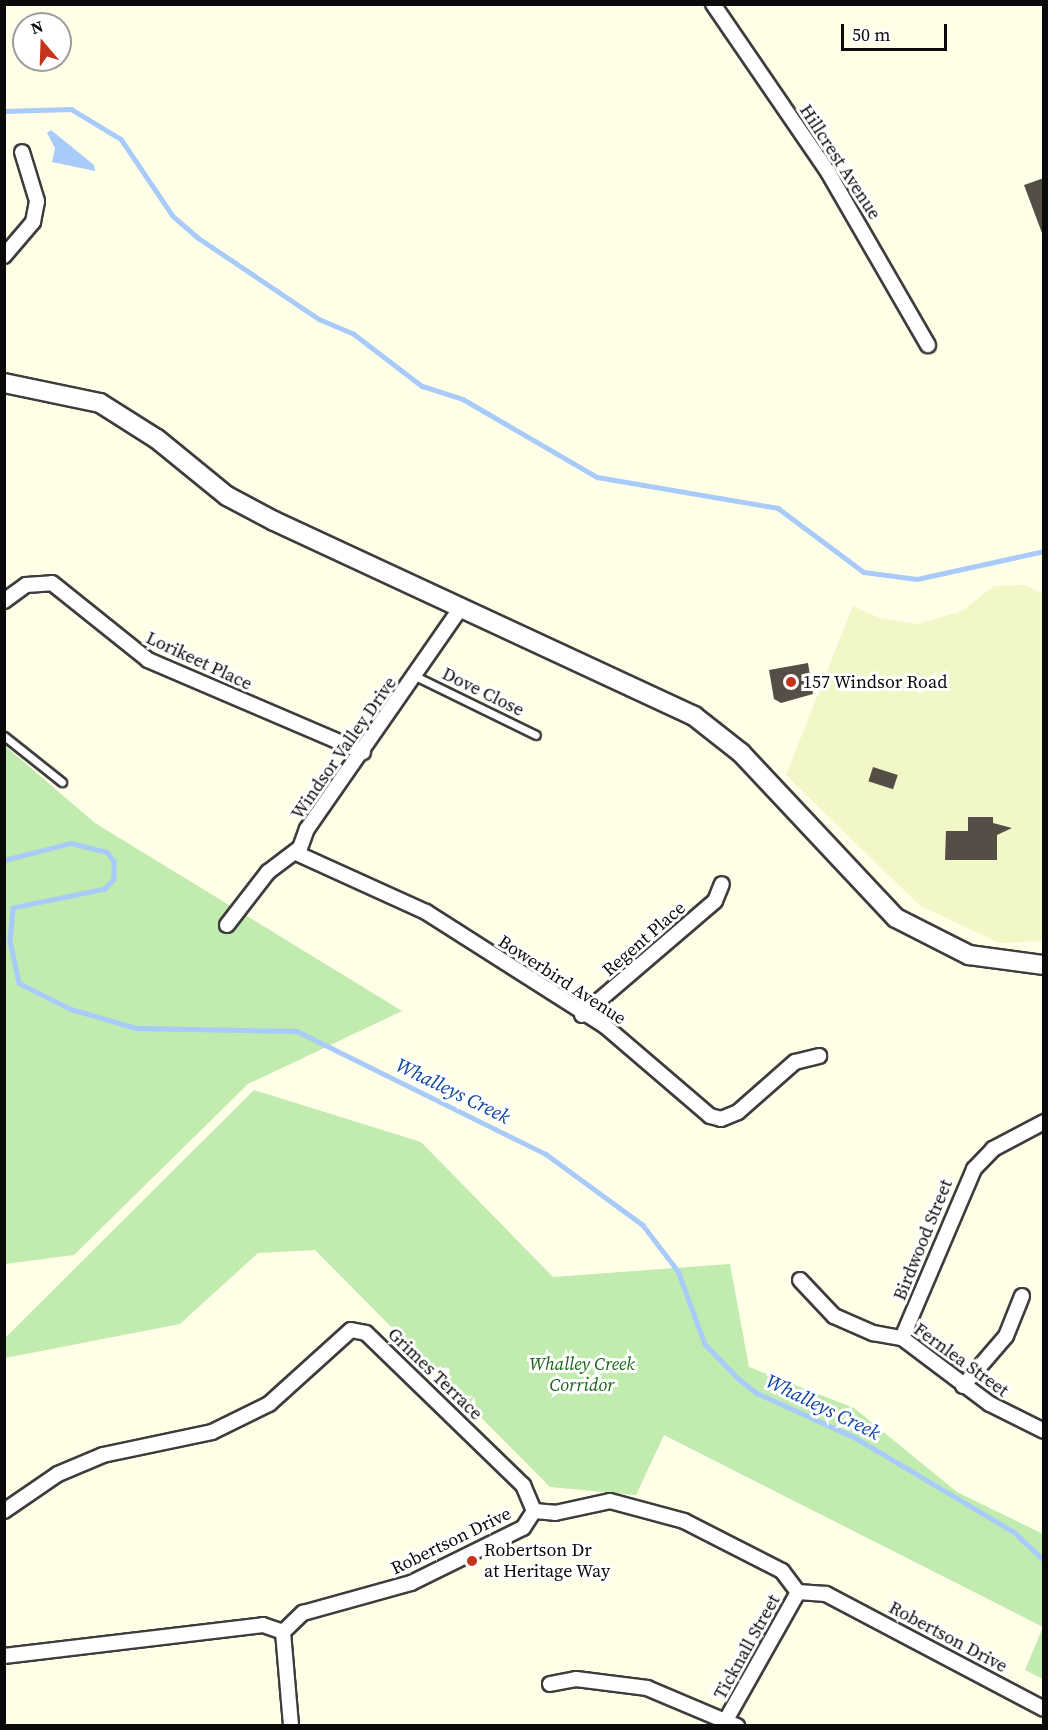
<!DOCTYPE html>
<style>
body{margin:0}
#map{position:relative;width:1048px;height:1730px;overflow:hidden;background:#ffffe8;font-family:"Source Serif 4",serif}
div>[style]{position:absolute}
.farmland>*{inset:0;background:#f1f7c6}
.green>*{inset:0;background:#c2ebaf}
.water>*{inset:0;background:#a8cbfa}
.stream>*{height:4.5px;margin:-2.25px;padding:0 2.25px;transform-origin:2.25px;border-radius:2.25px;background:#a8cbfa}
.building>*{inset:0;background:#544e46;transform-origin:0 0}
.roads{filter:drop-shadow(2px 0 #3d3d3d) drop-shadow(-2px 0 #3d3d3d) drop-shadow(0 2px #3d3d3d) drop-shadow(0 -2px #3d3d3d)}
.service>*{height:7px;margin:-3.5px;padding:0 3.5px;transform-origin:3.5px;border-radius:3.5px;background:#fff}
.minor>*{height:14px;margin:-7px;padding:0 7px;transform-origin:7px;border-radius:7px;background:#fff}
.tertiary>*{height:18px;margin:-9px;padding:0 9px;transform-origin:9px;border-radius:9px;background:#fff}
.dots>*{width:16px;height:16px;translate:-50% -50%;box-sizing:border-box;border:3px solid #fff;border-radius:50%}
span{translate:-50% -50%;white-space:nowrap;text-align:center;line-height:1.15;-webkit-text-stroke:6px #fff;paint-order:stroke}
.street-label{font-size:18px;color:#0a0a0a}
.poi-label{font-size:18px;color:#0a0a0a}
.left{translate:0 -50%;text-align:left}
.park-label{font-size:18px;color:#186517;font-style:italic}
.water-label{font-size:20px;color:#0c43a3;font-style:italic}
.frame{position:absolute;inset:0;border:6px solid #0a0a0a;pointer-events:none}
.north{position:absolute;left:12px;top:12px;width:60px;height:60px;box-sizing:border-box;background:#fff;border:2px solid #9d9d9d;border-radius:50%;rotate:341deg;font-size:16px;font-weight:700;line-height:24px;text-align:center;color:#0a0a0a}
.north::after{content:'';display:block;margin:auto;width:21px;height:27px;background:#c3341a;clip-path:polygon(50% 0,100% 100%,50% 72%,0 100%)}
.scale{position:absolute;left:841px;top:24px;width:106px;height:27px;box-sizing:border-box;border:3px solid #0a0a0a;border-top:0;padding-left:8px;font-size:18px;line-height:21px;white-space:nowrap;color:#0a0a0a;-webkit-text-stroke:4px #fff;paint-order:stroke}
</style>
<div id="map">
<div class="farmland">
<i style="clip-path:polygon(1025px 585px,1043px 594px,1043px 941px,999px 943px,919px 905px,786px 775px,853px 606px,882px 619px,917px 624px,962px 611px,994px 586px)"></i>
</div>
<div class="green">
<i style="clip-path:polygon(4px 745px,95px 823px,402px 1011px,248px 1084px,74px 1255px,5px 1264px)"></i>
<i style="clip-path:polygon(254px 1090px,421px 1142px,553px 1277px,730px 1264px,749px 1367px,854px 1408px,957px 1492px,1043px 1534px,1043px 1679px,1025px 1670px,1043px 1627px,664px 1435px,636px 1495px,550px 1487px,315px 1250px,258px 1253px,180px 1324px,5px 1358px,5px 1338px)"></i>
</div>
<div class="water">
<i style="clip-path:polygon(51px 130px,94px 165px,95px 171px,52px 162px,55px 148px,47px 133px)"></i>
</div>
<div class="stream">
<i style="left:4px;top:111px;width:67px;rotate:-1.7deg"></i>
<i style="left:71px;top:109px;width:58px;rotate:31deg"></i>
<i style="left:121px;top:139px;width:93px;rotate:56deg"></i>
<i style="left:173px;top:216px;width:32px;rotate:41deg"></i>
<i style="left:197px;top:237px;width:147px;rotate:33.9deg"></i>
<i style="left:319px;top:319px;width:38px;rotate:23deg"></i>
<i style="left:354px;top:334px;width:86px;rotate:37.4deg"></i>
<i style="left:422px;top:386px;width:43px;rotate:17.6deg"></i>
<i style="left:463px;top:399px;width:155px;rotate:30.2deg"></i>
<i style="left:597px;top:477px;width:184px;rotate:9.7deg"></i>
<i style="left:778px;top:508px;width:107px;rotate:36.7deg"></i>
<i style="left:864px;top:572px;width:53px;rotate:7.5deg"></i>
<i style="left:917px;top:579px;width:130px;rotate:-12.4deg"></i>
<i style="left:4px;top:860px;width:69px;rotate:-14.2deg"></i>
<i style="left:71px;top:843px;width:37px;rotate:14deg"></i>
<i style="left:107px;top:852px;width:11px;rotate:52deg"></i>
<i style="left:114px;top:861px;width:18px;rotate:90deg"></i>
<i style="left:114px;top:879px;width:13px;rotate:132deg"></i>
<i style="left:105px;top:889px;width:94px;rotate:168.3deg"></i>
<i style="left:13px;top:908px;width:32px;rotate:95deg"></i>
<i style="left:10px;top:940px;width:44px;rotate:78.2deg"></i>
<i style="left:19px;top:983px;width:58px;rotate:26.6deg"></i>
<i style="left:71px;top:1009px;width:68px;rotate:16.3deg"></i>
<i style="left:136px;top:1028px;width:161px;rotate:1.1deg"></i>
<i style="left:297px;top:1031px;width:278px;rotate:26.3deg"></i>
<i style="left:546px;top:1154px;width:120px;rotate:36.2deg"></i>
<i style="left:643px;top:1225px;width:58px;rotate:52.7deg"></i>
<i style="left:678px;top:1271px;width:78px;rotate:69.7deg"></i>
<i style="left:705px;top:1344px;width:49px;rotate:45.8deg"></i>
<i style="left:739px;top:1379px;width:23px;rotate:38deg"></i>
<i style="left:757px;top:1393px;width:107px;rotate:24.4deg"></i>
<i style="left:854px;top:1437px;width:186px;rotate:30.7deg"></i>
<i style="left:1014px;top:1532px;width:41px;rotate:43deg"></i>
</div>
<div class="building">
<i style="clip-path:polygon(1044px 178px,1044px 233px,1042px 233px,1024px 185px)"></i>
<i style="clip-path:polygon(808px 663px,813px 694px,781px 703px,774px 699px,769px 670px)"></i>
<i style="left:873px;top:767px;width:26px;height:15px;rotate:18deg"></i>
<i style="clip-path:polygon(968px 817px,993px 817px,993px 823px,1012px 828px,997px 835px,997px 860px,945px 860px,946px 831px,968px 831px)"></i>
</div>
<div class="roads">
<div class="service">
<i style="left:417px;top:677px;width:132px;rotate:26deg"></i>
<i style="left:4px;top:736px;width:74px;rotate:38.4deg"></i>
</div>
<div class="minor">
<i style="left:713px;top:4px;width:204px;rotate:55.6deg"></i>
<i style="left:828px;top:172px;width:200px;rotate:60deg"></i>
<i style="left:4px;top:256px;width:45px;rotate:-49.5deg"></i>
<i style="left:33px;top:222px;width:21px;rotate:-79deg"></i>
<i style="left:37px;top:201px;width:51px;rotate:-107deg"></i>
<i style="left:4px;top:601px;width:27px;rotate:-36deg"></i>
<i style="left:26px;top:585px;width:26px;rotate:-4deg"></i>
<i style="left:52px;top:583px;width:123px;rotate:38.7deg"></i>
<i style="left:148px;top:660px;width:234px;rotate:23.2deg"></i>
<i style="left:296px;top:853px;width:143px;rotate:24.4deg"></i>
<i style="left:426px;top:912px;width:212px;rotate:32.5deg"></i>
<i style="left:605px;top:1026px;width:138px;rotate:40.6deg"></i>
<i style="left:710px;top:1116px;width:11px;rotate:15deg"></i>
<i style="left:721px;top:1119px;width:18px;rotate:-22deg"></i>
<i style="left:738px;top:1112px;width:76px;rotate:-41.3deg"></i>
<i style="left:795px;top:1062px;width:25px;rotate:-14deg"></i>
<i style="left:227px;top:925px;width:67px;rotate:-52.3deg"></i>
<i style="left:268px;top:872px;width:40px;rotate:-37deg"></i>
<i style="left:300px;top:848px;width:20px;rotate:-70deg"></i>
<i style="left:307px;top:829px;width:267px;rotate:-55.2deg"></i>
<i style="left:582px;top:1015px;width:175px;rotate:-40.6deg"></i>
<i style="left:715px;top:901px;width:18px;rotate:-68deg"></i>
<i style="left:800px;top:1280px;width:50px;rotate:46.6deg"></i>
<i style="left:834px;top:1316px;width:43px;rotate:23.6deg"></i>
<i style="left:873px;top:1333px;width:29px;rotate:10deg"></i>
<i style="left:902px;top:1338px;width:110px;rotate:36.9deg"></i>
<i style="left:990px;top:1404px;width:60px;rotate:26.6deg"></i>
<i style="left:902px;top:1338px;width:184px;rotate:-66.9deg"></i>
<i style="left:974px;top:1169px;width:28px;rotate:-46deg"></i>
<i style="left:993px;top:1149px;width:58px;rotate:-27.9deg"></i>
<i style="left:963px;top:1386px;width:66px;rotate:-49.3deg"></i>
<i style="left:1006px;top:1336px;width:43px;rotate:-68.2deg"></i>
<i style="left:4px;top:1511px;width:65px;rotate:-34.4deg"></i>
<i style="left:58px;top:1474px;width:49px;rotate:-22.9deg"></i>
<i style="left:103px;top:1455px;width:111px;rotate:-11.9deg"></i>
<i style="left:212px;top:1432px;width:64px;rotate:-26.2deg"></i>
<i style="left:269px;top:1404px;width:110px;rotate:-42.1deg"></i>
<i style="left:351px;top:1330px;width:15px;rotate:11deg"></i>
<i style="left:366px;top:1333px;width:219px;rotate:44.1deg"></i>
<i style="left:523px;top:1485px;width:28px;rotate:67deg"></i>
<i style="left:283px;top:1632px;width:28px;rotate:-44deg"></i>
<i style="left:303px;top:1613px;width:112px;rotate:-15.5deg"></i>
<i style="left:411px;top:1583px;width:125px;rotate:-26.2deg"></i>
<i style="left:523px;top:1528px;width:20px;rotate:-57deg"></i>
<i style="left:534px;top:1511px;width:21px;rotate:5deg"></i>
<i style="left:555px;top:1513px;width:56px;rotate:-12.3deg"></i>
<i style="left:610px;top:1501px;width:77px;rotate:15.1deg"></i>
<i style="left:684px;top:1521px;width:110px;rotate:27deg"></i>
<i style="left:782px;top:1571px;width:26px;rotate:53deg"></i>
<i style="left:798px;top:1592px;width:28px;rotate:4deg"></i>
<i style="left:826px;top:1594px;width:246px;rotate:27.8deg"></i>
<i style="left:283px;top:1632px;width:94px;rotate:85.1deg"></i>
<i style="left:4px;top:1656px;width:261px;rotate:-6.8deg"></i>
<i style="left:263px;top:1625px;width:21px;rotate:19deg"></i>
<i style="left:550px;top:1684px;width:26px;rotate:-11deg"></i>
<i style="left:576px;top:1679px;width:72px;rotate:7.2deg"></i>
<i style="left:647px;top:1688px;width:98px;rotate:22.9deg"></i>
<i style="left:726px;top:1720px;width:147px;rotate:-60.6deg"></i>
</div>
<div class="tertiary">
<i style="left:4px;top:383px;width:98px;rotate:11.8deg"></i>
<i style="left:100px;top:403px;width:67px;rotate:32.3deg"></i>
<i style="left:157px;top:439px;width:90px;rotate:39.2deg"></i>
<i style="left:227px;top:496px;width:53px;rotate:28deg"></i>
<i style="left:274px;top:521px;width:463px;rotate:24.9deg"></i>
<i style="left:694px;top:716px;width:60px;rotate:38.2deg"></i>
<i style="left:741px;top:753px;width:226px;rotate:46.8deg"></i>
<i style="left:896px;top:918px;width:82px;rotate:26.9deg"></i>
<i style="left:969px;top:955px;width:76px;rotate:7.6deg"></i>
</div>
</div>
<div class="dots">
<i style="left:791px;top:682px;background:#c3341a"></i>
<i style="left:472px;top:1561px;background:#c3341a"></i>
</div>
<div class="street-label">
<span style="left:840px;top:162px;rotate:57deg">Hillcrest Avenue</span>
<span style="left:199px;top:661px;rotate:25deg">Lorikeet Place</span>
<span style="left:483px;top:692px;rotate:26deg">Dove Close</span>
<span style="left:344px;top:748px;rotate:-55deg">Windsor Valley Drive</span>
<span style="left:644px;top:939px;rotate:-41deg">Regent Place</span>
<span style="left:562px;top:980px;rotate:33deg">Bowerbird Avenue</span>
<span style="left:923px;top:1240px;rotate:-68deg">Birdwood Street</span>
<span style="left:961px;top:1360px;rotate:36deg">Fernlea Street</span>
<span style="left:435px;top:1374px;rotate:44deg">Grimes Terrace</span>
<span style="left:451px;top:1541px;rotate:-26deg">Robertson Drive</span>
<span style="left:948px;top:1637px;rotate:28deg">Robertson Drive</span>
<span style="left:747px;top:1647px;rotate:-61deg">Ticknall Street</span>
</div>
<div class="poi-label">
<span class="left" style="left:803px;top:682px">157 Windsor Road</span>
<span class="left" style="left:484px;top:1561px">Robertson Dr<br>at Heritage Way</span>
</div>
<div class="park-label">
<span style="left:582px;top:1375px">Whalley Creek<br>Corridor</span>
</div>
<div class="water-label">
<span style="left:453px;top:1091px;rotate:26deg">Whalleys Creek</span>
<span style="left:823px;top:1407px;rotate:26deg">Whalleys Creek</span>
</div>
<div class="frame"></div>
<div class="north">N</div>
<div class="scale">50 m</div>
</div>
